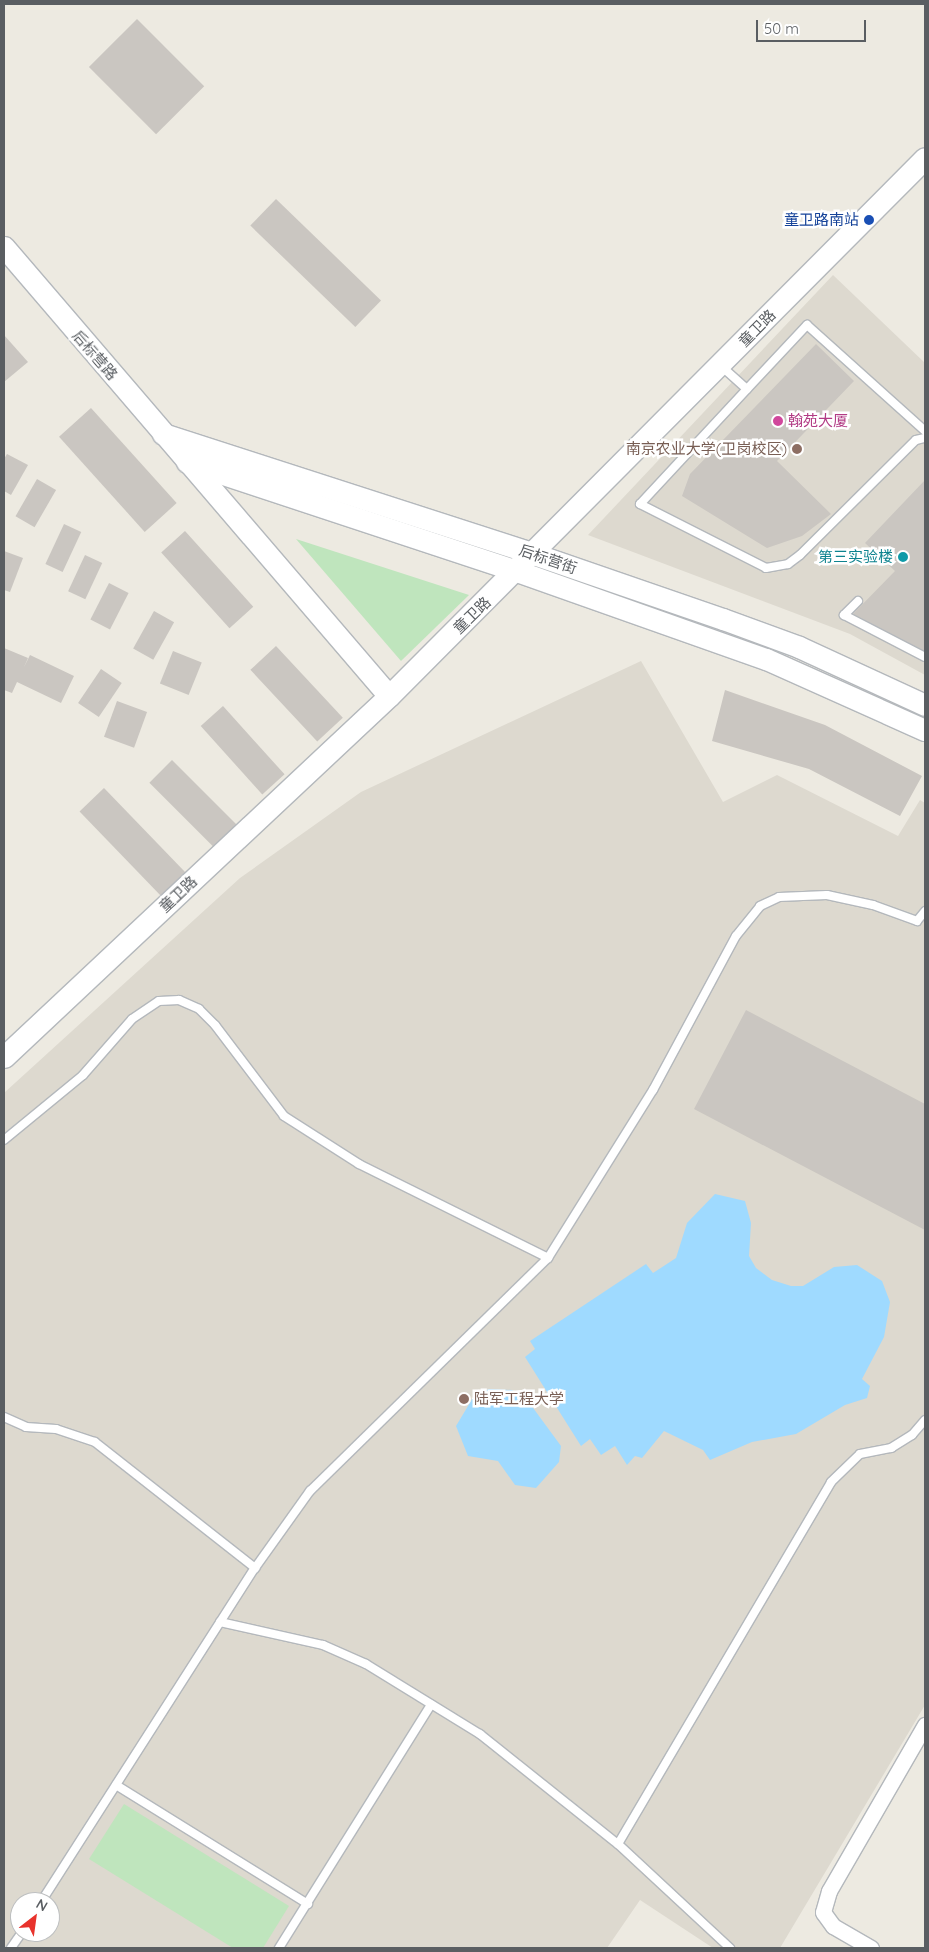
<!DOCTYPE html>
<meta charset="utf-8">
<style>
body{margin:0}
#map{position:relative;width:929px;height:1952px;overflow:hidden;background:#edeae1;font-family:Quicksand,"Noto Sans SC",sans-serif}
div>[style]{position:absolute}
.education>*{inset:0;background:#ddd9cf}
.green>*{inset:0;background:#bfe5bd}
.water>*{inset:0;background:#9fdaff}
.building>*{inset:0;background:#cac6c1;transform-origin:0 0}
.roads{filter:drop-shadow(1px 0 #b4b8bc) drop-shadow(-1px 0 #b4b8bc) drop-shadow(0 1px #b4b8bc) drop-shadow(0 -1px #b4b8bc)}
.lane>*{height:8px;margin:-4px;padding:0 4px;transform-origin:4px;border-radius:4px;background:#fff}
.street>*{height:15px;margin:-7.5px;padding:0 7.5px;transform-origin:7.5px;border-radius:7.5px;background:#fff}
.secondary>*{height:21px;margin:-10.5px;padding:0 10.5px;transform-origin:10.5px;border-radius:10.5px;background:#fff}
.dots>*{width:14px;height:14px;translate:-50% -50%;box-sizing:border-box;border:2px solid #fff;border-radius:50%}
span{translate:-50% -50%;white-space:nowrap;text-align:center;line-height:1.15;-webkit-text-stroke:5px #fff;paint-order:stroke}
.transit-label{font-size:15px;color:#164399}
.right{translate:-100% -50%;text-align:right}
.street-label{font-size:15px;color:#5a5e62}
.hotel-label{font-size:15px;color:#b23c85}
.left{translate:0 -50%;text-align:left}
.education-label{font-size:15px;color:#785e54}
.culture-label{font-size:15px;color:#0d838f}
.frame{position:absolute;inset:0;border:5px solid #5a5e62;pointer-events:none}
.north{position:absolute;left:10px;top:1892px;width:50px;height:50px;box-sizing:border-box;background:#fff;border:1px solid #bdbfc0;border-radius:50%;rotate:30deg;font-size:14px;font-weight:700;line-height:20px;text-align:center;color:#5a5e62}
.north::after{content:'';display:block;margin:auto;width:18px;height:22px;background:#e8322c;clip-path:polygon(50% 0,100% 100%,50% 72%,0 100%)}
.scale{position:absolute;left:756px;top:20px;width:110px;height:22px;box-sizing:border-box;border:2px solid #5a5e62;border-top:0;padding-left:6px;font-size:15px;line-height:18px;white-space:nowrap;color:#5a5e62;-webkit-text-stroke:4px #fff;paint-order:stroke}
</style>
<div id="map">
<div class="education">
<i style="clip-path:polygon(833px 275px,925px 363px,925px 675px,850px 634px,588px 535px)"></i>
<i style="clip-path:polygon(evenodd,641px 661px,723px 802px,777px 775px,898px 836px,920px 800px,925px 803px,925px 1705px,780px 1948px,713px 1948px,640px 1900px,607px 1948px,4px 1948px,4px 1093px,240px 878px,361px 792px,641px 661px,20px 1902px,50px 1902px,50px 1932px,20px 1932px,20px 1902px)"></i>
</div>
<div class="green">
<i style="clip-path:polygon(296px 539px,469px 595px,401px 661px)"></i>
<i style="clip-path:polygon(124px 1804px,289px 1906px,263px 1948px,233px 1948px,89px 1859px)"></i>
</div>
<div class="water">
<i style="clip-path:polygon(715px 1194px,745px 1201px,751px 1223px,749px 1256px,756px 1268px,772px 1280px,791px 1286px,803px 1286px,834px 1267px,857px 1265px,882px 1281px,890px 1302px,884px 1337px,862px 1379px,870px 1386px,867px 1398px,845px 1405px,796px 1434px,752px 1442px,710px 1460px,703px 1450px,664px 1431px,642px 1458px,635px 1456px,627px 1465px,615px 1446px,601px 1455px,590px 1439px,581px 1446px,525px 1357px,535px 1349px,530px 1341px,646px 1264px,653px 1273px,676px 1258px,687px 1223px)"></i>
<i style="clip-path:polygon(489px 1389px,512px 1390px,528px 1401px,561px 1446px,559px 1462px,536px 1488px,515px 1485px,498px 1461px,468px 1456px,456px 1426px,474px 1396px)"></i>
</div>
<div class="building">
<i style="left:137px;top:19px;width:95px;height:68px;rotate:45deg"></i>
<i style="left:276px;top:199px;width:146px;height:37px;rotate:44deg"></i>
<i style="clip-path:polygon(4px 335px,28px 362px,4px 382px)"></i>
<i style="clip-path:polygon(816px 344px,854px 381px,777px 461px,831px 514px,802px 536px,767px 548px,682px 496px,690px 474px)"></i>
<i style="left:91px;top:408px;width:128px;height:43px;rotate:48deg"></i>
<i style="clip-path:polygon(7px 454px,28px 465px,11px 495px,4px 491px,4px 459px)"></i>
<i style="left:37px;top:479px;width:22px;height:43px;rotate:30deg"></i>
<i style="clip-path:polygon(925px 480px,925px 652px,853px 614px,895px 571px,865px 543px)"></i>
<i style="left:64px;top:524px;width:19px;height:44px;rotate:25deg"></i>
<i style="left:185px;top:531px;width:102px;height:32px;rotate:48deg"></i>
<i style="clip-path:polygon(4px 551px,23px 558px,10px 592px,4px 590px)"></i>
<i style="left:85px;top:555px;width:19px;height:40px;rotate:25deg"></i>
<i style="left:109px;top:583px;width:22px;height:41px;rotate:27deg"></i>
<i style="left:154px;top:611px;width:23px;height:43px;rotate:29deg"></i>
<i style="left:276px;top:646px;width:98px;height:35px;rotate:47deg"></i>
<i style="clip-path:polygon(4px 648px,28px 658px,24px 667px,30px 655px,74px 676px,61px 703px,17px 682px,12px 693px,4px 690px)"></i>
<i style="left:173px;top:651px;width:31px;height:35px;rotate:22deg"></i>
<i style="left:101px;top:669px;width:25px;height:41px;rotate:34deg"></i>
<i style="clip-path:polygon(725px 690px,825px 725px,922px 776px,900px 816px,809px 769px,712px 741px)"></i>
<i style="left:117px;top:701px;width:32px;height:38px;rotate:20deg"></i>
<i style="left:223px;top:706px;width:92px;height:30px;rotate:48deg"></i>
<i style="left:172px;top:760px;width:93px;height:32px;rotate:45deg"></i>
<i style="left:104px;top:788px;width:117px;height:34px;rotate:46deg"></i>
<i style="clip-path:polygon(746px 1010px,925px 1104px,925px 1230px,694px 1109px)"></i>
</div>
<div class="roads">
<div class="lane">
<i style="left:720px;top:365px;width:36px;rotate:42deg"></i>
<i style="left:747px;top:389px;width:88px;rotate:-46.8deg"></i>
<i style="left:807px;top:325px;width:159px;rotate:41.9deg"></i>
<i style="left:747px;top:389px;width:157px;rotate:132.9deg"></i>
<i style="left:640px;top:504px;width:141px;rotate:26.9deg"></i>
<i style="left:766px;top:568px;width:22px;rotate:-10deg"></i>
<i style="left:788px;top:564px;width:15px;rotate:-37deg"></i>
<i style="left:800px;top:555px;width:163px;rotate:-44.8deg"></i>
<i style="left:916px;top:440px;width:9px;rotate:-13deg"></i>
<i style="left:858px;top:601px;width:20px;rotate:135deg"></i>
<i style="left:844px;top:615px;width:91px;rotate:27.4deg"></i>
<i style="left:4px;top:1140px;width:102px;rotate:-39.4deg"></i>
<i style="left:83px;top:1075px;width:74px;rotate:-48.8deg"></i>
<i style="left:132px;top:1019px;width:32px;rotate:-34deg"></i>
<i style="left:159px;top:1001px;width:20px;rotate:-3deg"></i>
<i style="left:179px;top:1000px;width:22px;rotate:24deg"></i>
<i style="left:199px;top:1009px;width:23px;rotate:45deg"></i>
<i style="left:215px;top:1025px;width:114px;rotate:52.8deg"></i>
<i style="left:284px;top:1116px;width:89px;rotate:32.6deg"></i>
<i style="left:359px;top:1164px;width:211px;rotate:26.4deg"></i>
<i style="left:4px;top:1417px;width:24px;rotate:24deg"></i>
<i style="left:26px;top:1427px;width:30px;rotate:4deg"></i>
<i style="left:56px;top:1429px;width:41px;rotate:18.4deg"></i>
<i style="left:95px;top:1442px;width:204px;rotate:38.2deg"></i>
<i style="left:220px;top:1622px;width:106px;rotate:12.6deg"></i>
<i style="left:323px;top:1645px;width:47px;rotate:23.8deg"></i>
<i style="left:366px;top:1664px;width:134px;rotate:31.6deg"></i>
<i style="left:480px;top:1734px;width:176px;rotate:38.6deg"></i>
<i style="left:618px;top:1844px;width:153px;rotate:42.9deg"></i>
<i style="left:116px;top:1785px;width:226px;rotate:31.8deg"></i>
<i style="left:618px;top:1844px;width:420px;rotate:-59.5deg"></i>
<i style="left:831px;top:1482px;width:40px;rotate:-44deg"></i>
<i style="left:860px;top:1454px;width:32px;rotate:-11deg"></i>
<i style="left:891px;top:1448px;width:25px;rotate:-32deg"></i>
<i style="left:912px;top:1435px;width:20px;rotate:-49deg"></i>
<i style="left:41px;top:1902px;width:397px;rotate:-57.4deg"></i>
<i style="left:255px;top:1568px;width:95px;rotate:-54.5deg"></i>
<i style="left:310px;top:1491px;width:333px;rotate:-44.4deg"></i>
<i style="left:548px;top:1258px;width:198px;rotate:-58deg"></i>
<i style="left:653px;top:1090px;width:175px;rotate:-61.7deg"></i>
<i style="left:736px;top:936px;width:38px;rotate:-51deg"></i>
<i style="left:760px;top:906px;width:21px;rotate:-25deg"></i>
<i style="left:779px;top:897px;width:48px;rotate:-2.4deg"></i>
<i style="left:827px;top:895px;width:47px;rotate:12.3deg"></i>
<i style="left:873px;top:905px;width:47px;rotate:20deg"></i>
<i style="left:917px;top:921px;width:13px;rotate:-51deg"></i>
<i style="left:11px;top:1948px;width:19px;rotate:-55deg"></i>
<i style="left:279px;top:1948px;width:287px;rotate:-58deg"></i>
</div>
<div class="street">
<i style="left:871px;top:1948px;width:44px;rotate:-149.9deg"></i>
<i style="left:833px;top:1926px;width:17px;rotate:-126deg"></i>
<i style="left:823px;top:1912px;width:22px;rotate:-74deg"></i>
<i style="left:829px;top:1891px;width:192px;rotate:-60deg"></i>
</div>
<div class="secondary">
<i style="left:4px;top:247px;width:591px;rotate:49.39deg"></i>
<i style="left:163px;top:434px;width:390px;rotate:17.9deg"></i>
<i style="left:534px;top:554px;width:200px;rotate:19deg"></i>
<i style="left:723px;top:619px;width:81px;rotate:20.2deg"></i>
<i style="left:799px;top:647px;width:139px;rotate:24.7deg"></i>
<i style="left:187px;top:462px;width:348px;rotate:18.3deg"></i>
<i style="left:517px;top:571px;width:264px;rotate:19.5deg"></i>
<i style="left:766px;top:659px;width:174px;rotate:24.1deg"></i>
<i style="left:4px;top:1057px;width:528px;rotate:-43.16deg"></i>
<i style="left:389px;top:696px;width:759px;rotate:-45.11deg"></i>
</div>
</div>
<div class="dots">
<i style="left:869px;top:220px;background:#1a4fb4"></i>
<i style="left:778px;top:421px;background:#d1479c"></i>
<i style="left:797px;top:449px;background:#8d6e63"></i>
<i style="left:903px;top:557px;background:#0f9aa8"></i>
<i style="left:464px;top:1399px;background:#8d6e63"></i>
</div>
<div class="transit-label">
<span class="right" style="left:859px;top:220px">童卫路南站</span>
</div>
<div class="street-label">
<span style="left:757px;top:328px;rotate:-45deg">童卫路</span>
<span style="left:95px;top:355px;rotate:49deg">后标营路</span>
<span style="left:548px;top:559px;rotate:19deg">后标营街</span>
<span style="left:472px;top:615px;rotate:-44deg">童卫路</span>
<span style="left:178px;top:894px;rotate:-43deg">童卫路</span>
</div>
<div class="hotel-label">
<span class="left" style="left:788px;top:421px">翰苑大厦</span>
</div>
<div class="education-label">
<span class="right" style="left:787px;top:449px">南京农业大学(卫岗校区)</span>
<span class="left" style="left:474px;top:1399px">陆军工程大学</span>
</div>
<div class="culture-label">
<span class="right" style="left:893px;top:557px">第三实验楼</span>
</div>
<div class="frame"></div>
<div class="north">N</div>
<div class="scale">50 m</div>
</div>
